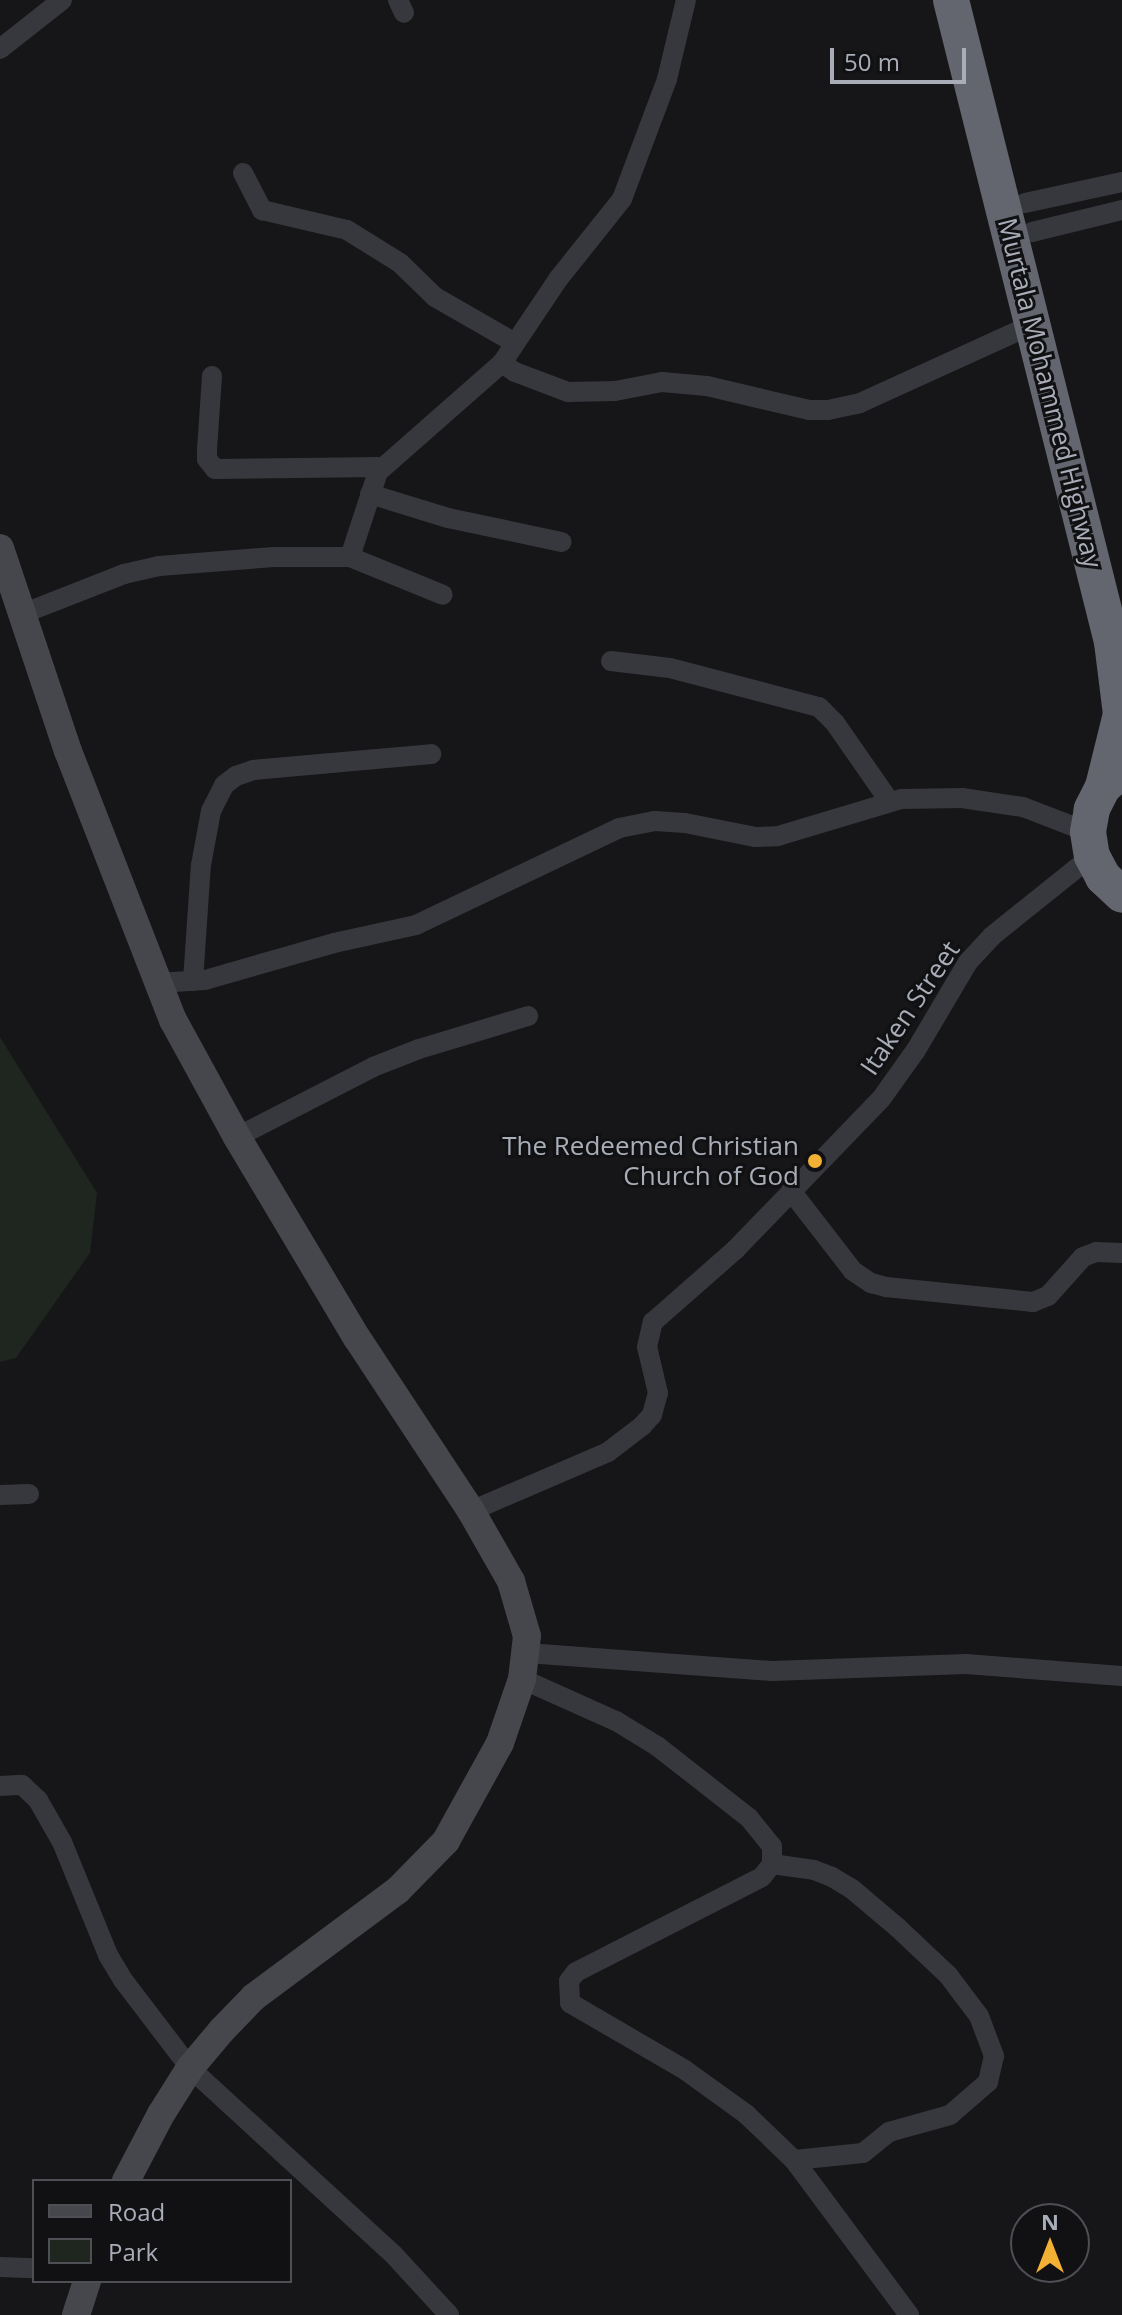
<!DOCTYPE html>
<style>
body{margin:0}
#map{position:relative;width:1122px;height:2315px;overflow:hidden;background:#161618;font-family:"Open Sans",sans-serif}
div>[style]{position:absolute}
.green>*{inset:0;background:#1e261f}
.street>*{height:20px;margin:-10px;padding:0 10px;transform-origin:10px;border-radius:10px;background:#37383d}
.secondary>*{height:28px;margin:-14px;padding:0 14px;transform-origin:14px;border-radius:14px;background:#45474d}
.highway>*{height:36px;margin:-18px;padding:0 18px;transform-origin:18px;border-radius:18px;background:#63666e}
.dots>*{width:22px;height:22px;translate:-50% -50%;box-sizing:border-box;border:4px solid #111113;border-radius:50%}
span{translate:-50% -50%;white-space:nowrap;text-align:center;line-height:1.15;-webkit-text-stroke:6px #111113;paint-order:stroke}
.street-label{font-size:26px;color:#a8adb8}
.poi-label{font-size:26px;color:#a8adb8}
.right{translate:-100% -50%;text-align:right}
.legend{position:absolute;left:32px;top:2179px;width:260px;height:104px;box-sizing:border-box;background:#111113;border:2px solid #4d4f55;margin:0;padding:10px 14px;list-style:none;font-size:24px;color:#a8adb8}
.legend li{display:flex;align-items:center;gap:16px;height:40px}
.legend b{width:40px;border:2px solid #4d4f55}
.north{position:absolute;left:1010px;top:2203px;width:80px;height:80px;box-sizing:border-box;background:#111113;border:2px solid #4d4f55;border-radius:50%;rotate:0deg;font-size:22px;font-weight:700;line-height:32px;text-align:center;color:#a8adb8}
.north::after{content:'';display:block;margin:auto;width:28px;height:36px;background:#f2b134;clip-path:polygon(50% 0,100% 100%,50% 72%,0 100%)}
.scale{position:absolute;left:830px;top:48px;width:136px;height:36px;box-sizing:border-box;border:4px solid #a8adb8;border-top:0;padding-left:10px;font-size:24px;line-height:28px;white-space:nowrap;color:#a8adb8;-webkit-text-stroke:6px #111113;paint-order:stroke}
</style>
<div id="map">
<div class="green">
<i style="clip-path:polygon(0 1037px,97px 1193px,90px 1253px,16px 1358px,0 1362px)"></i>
</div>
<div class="street">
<i style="left:398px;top:0;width:14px;rotate:65deg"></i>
<i style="left:0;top:49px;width:79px;rotate:-38.3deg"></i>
<i style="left:243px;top:173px;width:42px;rotate:62.8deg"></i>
<i style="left:262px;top:210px;width:87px;rotate:13.2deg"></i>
<i style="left:347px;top:230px;width:62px;rotate:31.9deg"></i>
<i style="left:400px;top:263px;width:49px;rotate:44.2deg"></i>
<i style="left:435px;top:297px;width:92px;rotate:29.9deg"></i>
<i style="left:1025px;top:203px;width:99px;rotate:-12.2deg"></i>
<i style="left:1032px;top:232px;width:93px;rotate:-13.7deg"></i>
<i style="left:502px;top:363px;width:16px;rotate:35deg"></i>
<i style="left:515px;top:372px;width:57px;rotate:20.7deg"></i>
<i style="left:568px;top:392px;width:47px;rotate:-1.2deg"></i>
<i style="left:615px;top:391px;width:48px;rotate:-10.8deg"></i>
<i style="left:662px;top:382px;width:45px;rotate:5.1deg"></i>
<i style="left:707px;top:386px;width:105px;rotate:13.2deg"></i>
<i style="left:809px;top:410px;width:19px"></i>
<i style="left:828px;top:410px;width:33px;rotate:-12deg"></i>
<i style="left:860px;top:403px;width:190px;rotate:-24.5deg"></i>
<i style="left:212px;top:376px;width:73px;rotate:93.9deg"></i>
<i style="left:207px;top:449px;width:10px;rotate:90deg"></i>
<i style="left:207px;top:459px;width:13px;rotate:51deg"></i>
<i style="left:215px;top:469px;width:167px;rotate:-0.7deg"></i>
<i style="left:370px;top:494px;width:82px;rotate:17.1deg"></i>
<i style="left:448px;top:518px;width:116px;rotate:11.9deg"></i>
<i style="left:350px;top:557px;width:89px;rotate:-71.8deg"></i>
<i style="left:378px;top:472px;width:165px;rotate:-41.3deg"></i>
<i style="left:502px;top:363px;width:102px;rotate:-56.2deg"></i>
<i style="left:559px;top:278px;width:101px;rotate:-51.4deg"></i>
<i style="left:622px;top:199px;width:128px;rotate:-69.4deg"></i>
<i style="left:667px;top:79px;width:81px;rotate:-76.5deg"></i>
<i style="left:22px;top:614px;width:110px;rotate:-21.4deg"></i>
<i style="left:124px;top:574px;width:36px;rotate:-13deg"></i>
<i style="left:159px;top:566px;width:115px;rotate:-4.5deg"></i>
<i style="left:274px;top:557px;width:76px"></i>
<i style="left:350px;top:557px;width:100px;rotate:22.2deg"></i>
<i style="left:611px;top:661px;width:59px;rotate:6.8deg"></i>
<i style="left:670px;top:668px;width:154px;rotate:14.7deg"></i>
<i style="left:819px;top:707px;width:23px;rotate:45deg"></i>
<i style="left:835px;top:723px;width:96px;rotate:55.2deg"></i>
<i style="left:193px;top:981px;width:116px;rotate:-86.1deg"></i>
<i style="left:201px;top:865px;width:55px;rotate:-79.5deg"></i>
<i style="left:211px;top:811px;width:29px;rotate:-63deg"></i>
<i style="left:224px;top:785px;width:15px;rotate:-37deg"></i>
<i style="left:236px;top:776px;width:18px;rotate:-19deg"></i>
<i style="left:253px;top:770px;width:179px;rotate:-5.1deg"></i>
<i style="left:158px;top:983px;width:47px;rotate:-3.7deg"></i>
<i style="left:205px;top:980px;width:134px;rotate:-16deg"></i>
<i style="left:334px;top:943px;width:84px;rotate:-12.4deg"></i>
<i style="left:416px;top:925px;width:225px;rotate:-25.5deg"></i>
<i style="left:619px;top:828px;width:37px;rotate:-11deg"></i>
<i style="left:655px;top:821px;width:30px;rotate:4deg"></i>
<i style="left:685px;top:823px;width:71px;rotate:11.3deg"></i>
<i style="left:755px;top:837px;width:23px;rotate:-2deg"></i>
<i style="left:778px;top:836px;width:128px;rotate:-16.7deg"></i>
<i style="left:901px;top:799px;width:61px;rotate:-0.9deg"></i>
<i style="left:962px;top:798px;width:62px;rotate:8.4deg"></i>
<i style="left:1023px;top:807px;width:70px;rotate:21deg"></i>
<i style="left:237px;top:1137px;width:153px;rotate:-27.2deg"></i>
<i style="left:373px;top:1067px;width:49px;rotate:-21.4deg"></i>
<i style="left:419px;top:1049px;width:114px;rotate:-16.8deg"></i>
<i style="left:791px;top:1191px;width:101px;rotate:52.2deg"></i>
<i style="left:853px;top:1271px;width:22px;rotate:34deg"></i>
<i style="left:871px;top:1283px;width:16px;rotate:15deg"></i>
<i style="left:886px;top:1287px;width:148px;rotate:5.8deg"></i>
<i style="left:1033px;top:1302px;width:16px;rotate:-22deg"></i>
<i style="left:1048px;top:1296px;width:52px;rotate:-48.1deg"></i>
<i style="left:1083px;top:1257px;width:14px;rotate:-21deg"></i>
<i style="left:1096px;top:1252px;width:26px;rotate:2deg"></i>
<i style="left:0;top:1495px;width:29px;rotate:-2deg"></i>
<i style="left:471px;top:1511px;width:149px;rotate:-23.3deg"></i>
<i style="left:608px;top:1452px;width:43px;rotate:-37.4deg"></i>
<i style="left:642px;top:1426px;width:15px;rotate:-48deg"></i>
<i style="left:652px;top:1415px;width:23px;rotate:-75deg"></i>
<i style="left:658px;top:1393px;width:47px;rotate:-103.4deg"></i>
<i style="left:647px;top:1347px;width:26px;rotate:-77deg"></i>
<i style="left:653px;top:1322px;width:109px;rotate:-41.3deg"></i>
<i style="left:735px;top:1250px;width:210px;rotate:-46deg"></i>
<i style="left:881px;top:1099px;width:60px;rotate:-54.5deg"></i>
<i style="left:916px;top:1050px;width:102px;rotate:-59.4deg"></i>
<i style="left:968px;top:962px;width:35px;rotate:-47deg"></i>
<i style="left:992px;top:936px;width:128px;rotate:-38.7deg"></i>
<i style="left:527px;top:1653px;width:246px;rotate:4.2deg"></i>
<i style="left:772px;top:1671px;width:194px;rotate:-2.1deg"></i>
<i style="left:966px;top:1664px;width:156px;rotate:4.4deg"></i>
<i style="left:522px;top:1679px;width:103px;rotate:24.1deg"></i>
<i style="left:616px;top:1721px;width:48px;rotate:31.4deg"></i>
<i style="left:657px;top:1746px;width:117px;rotate:38deg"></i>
<i style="left:749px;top:1818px;width:36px;rotate:51deg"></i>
<i style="left:772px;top:1846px;width:18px;rotate:90deg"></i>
<i style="left:772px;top:1864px;width:16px;rotate:128deg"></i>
<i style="left:762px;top:1877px;width:209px;rotate:152.9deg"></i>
<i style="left:576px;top:1972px;width:11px;rotate:128deg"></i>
<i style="left:569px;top:1981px;width:22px;rotate:87deg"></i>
<i style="left:570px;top:2003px;width:133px;rotate:30.2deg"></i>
<i style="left:685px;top:2070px;width:75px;rotate:35.8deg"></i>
<i style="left:746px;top:2114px;width:66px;rotate:43.8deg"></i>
<i style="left:794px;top:2160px;width:193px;rotate:53.4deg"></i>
<i style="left:0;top:1786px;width:22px;rotate:-3deg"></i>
<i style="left:22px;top:1785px;width:22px;rotate:43deg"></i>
<i style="left:38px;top:1800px;width:48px;rotate:60.3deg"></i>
<i style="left:62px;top:1842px;width:122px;rotate:67.8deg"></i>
<i style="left:108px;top:1955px;width:29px;rotate:59deg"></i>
<i style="left:123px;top:1980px;width:111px;rotate:52.7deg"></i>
<i style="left:190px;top:2068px;width:275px;rotate:42.5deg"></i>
<i style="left:393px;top:2254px;width:83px;rotate:47.4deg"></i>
<i style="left:772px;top:1864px;width:42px;rotate:8.1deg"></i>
<i style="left:814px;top:1870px;width:19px;rotate:21deg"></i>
<i style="left:832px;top:1877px;width:23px;rotate:31deg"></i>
<i style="left:852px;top:1889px;width:59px;rotate:40.2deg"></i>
<i style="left:897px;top:1927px;width:70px;rotate:43.3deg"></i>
<i style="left:948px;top:1975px;width:51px;rotate:52.9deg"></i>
<i style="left:979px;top:2016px;width:43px;rotate:69.4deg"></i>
<i style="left:994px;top:2056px;width:27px;rotate:103deg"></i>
<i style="left:988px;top:2082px;width:50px;rotate:139deg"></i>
<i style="left:950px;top:2115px;width:63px;rotate:164.4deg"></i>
<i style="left:889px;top:2132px;width:33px;rotate:141deg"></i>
<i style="left:863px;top:2153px;width:69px;rotate:174.2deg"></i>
<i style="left:0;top:2267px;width:34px;rotate:2deg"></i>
</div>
<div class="secondary">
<i style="left:0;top:548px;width:214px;rotate:71.5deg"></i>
<i style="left:68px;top:751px;width:289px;rotate:68.7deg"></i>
<i style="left:173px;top:1020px;width:133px;rotate:61.3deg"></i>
<i style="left:237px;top:1137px;width:234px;rotate:59.2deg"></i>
<i style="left:357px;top:1338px;width:207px;rotate:56.6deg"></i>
<i style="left:471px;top:1511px;width:81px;rotate:60.3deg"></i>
<i style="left:511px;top:1581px;width:57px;rotate:73.8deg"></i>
<i style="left:527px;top:1636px;width:43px;rotate:96.6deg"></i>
<i style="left:522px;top:1679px;width:68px;rotate:109deg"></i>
<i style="left:500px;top:1743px;width:112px;rotate:118.9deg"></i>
<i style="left:446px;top:1841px;width:69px;rotate:134.4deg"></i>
<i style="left:398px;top:1890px;width:179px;rotate:143.4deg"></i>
<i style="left:254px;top:1997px;width:46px;rotate:134.1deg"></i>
<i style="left:222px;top:2030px;width:50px;rotate:130.1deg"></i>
<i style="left:190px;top:2068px;width:54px;rotate:122.2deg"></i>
<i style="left:161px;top:2114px;width:76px;rotate:117.6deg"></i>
<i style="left:76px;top:2315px;width:36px;rotate:-72deg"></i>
</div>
<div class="highway">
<i style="left:951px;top:0;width:662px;rotate:75.92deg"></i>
<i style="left:1112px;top:642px;width:73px;rotate:82.9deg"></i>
<i style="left:1121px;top:714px;width:75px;rotate:103.9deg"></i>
<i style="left:1121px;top:771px;width:24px;rotate:138deg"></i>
<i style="left:1103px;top:787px;width:25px;rotate:117deg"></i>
<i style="left:1092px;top:809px;width:23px;rotate:100deg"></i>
<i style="left:1088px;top:832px;width:24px;rotate:81deg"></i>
<i style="left:1092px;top:856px;width:24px;rotate:62deg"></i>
<i style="left:1103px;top:877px;width:26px;rotate:43deg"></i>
</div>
<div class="dots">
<i style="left:815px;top:1161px;background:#f2b134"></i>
</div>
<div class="street-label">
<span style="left:1050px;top:393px;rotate:76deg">Murtala Mohammed Highway</span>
<span style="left:910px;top:1008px;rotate:-56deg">Itaken Street</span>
</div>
<div class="poi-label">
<span class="right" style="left:799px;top:1161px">The Redeemed Christian<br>Church of God</span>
</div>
<ul class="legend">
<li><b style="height:10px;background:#45474d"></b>Road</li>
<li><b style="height:22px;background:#1e261f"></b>Park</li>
</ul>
<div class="north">N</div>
<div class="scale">50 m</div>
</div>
